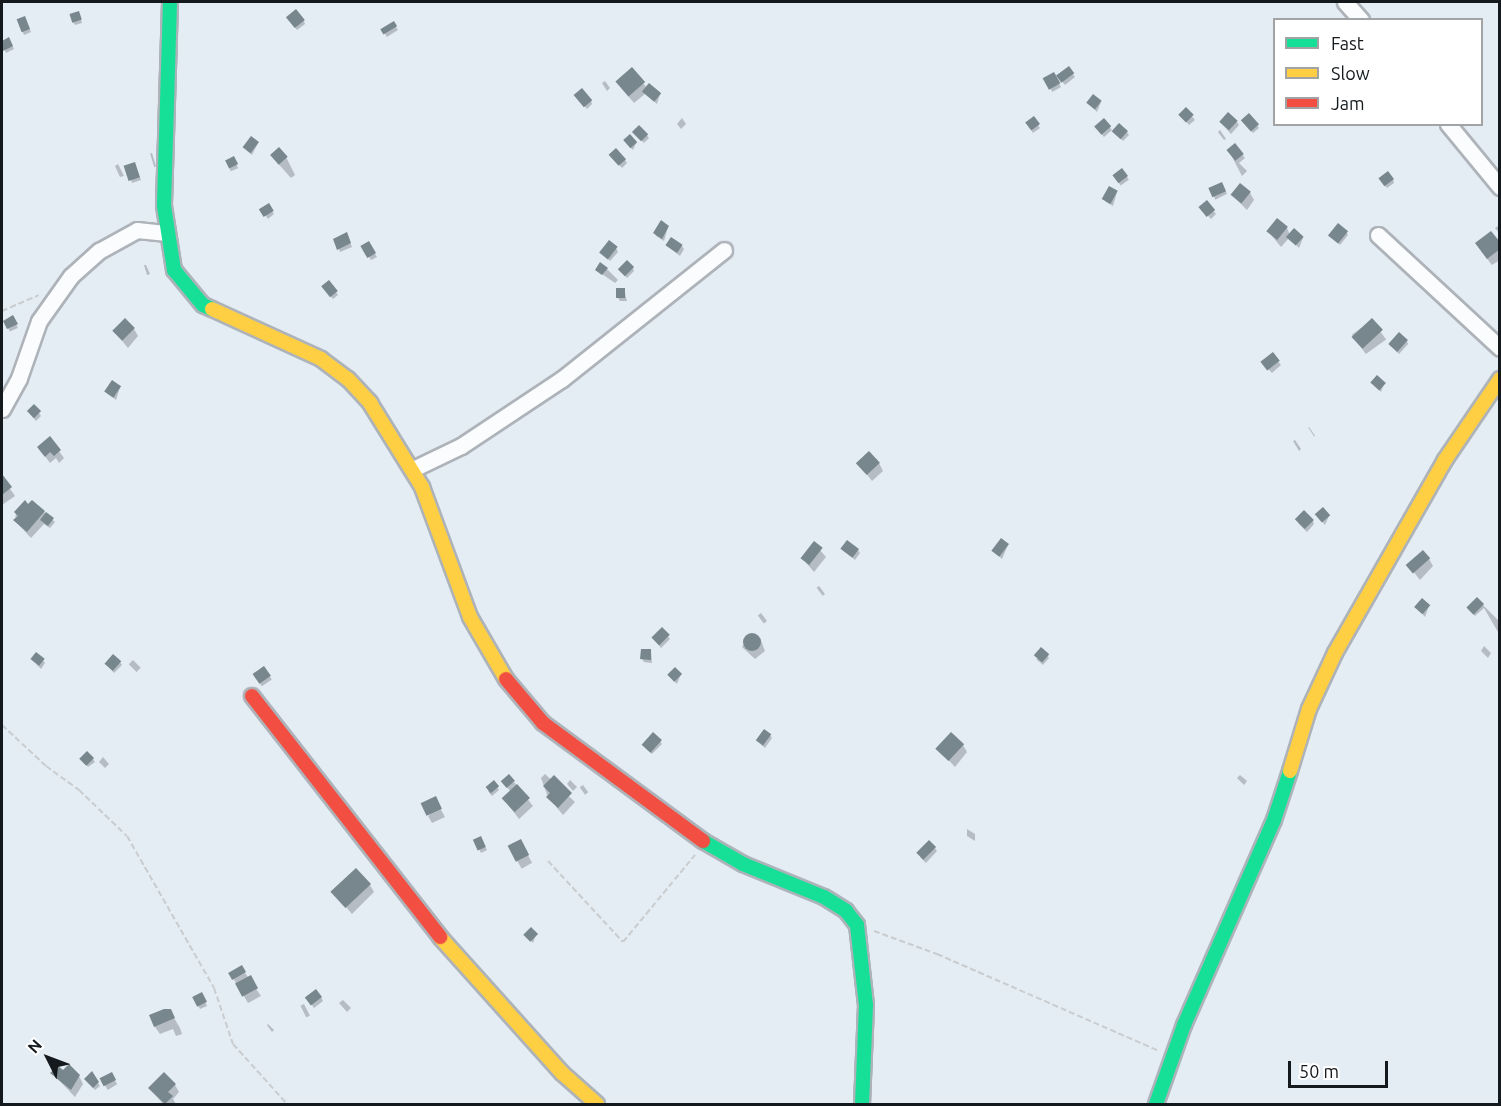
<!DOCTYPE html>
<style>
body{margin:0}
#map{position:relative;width:1501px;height:1106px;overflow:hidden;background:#e4ecf4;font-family:Ubuntu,sans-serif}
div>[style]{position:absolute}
.shadow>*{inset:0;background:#0003;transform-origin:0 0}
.building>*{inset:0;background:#78878d;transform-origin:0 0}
.round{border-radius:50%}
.path>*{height:2px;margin-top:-1px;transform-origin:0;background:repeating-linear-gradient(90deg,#c9cdcf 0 6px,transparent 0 9px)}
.roads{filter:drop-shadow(2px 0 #adb3b9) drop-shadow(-2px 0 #adb3b9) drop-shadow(0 2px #adb3b9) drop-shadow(0 -2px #adb3b9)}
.street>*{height:15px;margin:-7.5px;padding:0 7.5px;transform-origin:7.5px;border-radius:7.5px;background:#fbfcfd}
.fast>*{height:14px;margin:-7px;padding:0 7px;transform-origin:7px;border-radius:7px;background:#16e098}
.slow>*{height:14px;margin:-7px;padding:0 7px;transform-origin:7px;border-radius:7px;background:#ffcf43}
.jam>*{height:14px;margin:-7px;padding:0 7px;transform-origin:7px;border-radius:7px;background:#f24e42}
span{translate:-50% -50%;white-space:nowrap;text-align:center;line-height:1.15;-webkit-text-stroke:6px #fff;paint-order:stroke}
.frame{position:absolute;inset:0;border:3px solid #13191d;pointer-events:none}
.legend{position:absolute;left:1273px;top:18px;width:210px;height:108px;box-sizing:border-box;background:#fff;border:2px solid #a1a3a5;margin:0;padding:8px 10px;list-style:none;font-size:18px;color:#13191d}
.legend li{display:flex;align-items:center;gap:12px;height:30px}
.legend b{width:30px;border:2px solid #a1a3a5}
.north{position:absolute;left:18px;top:1028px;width:60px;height:60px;-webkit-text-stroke:4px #fff;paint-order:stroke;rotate:312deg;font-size:16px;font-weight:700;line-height:24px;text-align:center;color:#13191d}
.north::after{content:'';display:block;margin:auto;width:21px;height:27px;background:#13191d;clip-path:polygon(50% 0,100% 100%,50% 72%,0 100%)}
.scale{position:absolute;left:1288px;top:1061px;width:100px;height:27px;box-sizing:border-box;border:3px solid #13191d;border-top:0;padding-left:8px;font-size:18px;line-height:21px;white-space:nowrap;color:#13191d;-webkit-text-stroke:4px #fff;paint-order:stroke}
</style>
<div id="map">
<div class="shadow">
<i style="clip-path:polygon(80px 16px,82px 23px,75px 25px,73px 22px)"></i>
<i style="clip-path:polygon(18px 20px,26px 21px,31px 32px,24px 35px)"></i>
<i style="clip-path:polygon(289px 20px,304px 21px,305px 24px,297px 30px)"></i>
<i style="clip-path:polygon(393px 23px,398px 30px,387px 37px,383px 31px)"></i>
<i style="clip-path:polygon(9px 39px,14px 49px,6px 53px,2px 42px)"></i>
<i style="clip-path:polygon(1068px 68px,1075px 77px,1065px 85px,1060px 79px)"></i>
<i style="clip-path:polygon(632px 69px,647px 88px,660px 94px,657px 104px,645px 94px,634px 103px,622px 89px,617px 82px)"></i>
<i style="left:1054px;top:75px;width:14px;height:10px;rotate:60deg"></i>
<i style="clip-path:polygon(605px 81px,610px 88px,607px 91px,602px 83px)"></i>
<i style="clip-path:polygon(578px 98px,591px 101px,592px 104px,587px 109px)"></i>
<i style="clip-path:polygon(1101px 102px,1097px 112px,1088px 103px)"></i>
<i style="clip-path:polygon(1186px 109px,1195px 120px,1189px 125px,1182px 117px)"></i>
<i style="clip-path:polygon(682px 118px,686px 124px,681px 129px,677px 124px)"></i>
<i style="clip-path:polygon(1104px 120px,1112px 130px,1104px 137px,1098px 130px)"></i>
<i style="clip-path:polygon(1220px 122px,1237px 122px,1239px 125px,1231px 134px)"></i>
<i style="clip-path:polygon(1244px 123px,1257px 125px,1259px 128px,1253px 133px)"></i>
<i style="clip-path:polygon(1038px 125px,1040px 128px,1033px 133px,1029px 126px)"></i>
<i style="clip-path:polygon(1220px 130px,1226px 139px,1224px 140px,1218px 132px)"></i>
<i style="clip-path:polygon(1113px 131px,1127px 132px,1129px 135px,1123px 141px)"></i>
<i style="clip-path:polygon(636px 135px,647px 135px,649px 138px,644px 143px)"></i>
<i style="clip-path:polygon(258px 143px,252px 155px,246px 150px)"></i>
<i style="clip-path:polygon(636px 143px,633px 150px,627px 144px)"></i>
<i style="clip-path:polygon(1235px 145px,1245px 158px,1239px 163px,1247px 171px,1242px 176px,1230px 153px)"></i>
<i style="left:152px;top:153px;width:14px;height:2px;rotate:73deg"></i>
<i style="clip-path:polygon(286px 157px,295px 175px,291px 178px,274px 159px)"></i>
<i style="left:234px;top:158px;width:11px;height:8px;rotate:68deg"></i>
<i style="clip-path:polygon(613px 158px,625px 160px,627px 163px,622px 168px)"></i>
<i style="clip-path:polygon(118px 164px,124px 176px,120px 177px,115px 166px)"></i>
<i style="clip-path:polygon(136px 167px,141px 180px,132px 183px,131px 180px)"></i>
<i style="left:1122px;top:170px;width:12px;height:10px;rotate:55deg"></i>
<i style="clip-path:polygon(1393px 179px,1394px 183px,1387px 188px,1382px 182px)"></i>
<i style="left:1222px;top:184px;width:11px;height:13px;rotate:63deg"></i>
<i style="clip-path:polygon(1117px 192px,1113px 206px,1106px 202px,1104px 199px)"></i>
<i style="clip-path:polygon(1250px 193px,1254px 200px,1247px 210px,1232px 195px)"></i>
<i style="clip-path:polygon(1206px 202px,1216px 214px,1211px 219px,1203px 210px)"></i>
<i style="clip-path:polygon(268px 205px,274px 214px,268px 219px,261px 209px)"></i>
<i style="clip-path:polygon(1498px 226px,1500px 228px,1500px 234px,1495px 228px)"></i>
<i style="clip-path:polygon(668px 227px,664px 241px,656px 236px,655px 233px)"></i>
<i style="clip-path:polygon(1287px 228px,1290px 235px,1294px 230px,1303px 238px,1299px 248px,1289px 238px,1281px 247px,1268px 231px)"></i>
<i style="clip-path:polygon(1346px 232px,1348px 235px,1340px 245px,1330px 235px)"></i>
<i style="clip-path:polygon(348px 237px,352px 247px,340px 252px,339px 249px)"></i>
<i style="clip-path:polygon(368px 244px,377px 257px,371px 260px,363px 247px)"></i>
<i style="clip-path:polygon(1500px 244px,1500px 260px,1492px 265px,1481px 251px)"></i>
<i style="clip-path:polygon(667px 246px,682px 246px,684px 249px,680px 256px)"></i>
<i style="clip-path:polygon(616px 248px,618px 252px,610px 261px,601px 252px)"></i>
<i style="clip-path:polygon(144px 265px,146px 265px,150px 274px,147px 275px)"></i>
<i style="clip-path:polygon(633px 268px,634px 271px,627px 278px,621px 272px)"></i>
<i style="clip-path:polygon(607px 269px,618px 280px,615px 283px,596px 270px)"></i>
<i style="clip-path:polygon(624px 289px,627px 301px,620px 301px,618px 298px)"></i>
<i style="clip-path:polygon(325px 290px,336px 292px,338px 295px,333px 299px)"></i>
<i style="left:13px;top:317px;width:12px;height:9px;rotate:66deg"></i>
<i style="left:1372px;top:320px;width:24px;height:25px;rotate:54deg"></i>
<i style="clip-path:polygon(134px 329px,138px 336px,128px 348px,115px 332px)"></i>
<i style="clip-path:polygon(1407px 341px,1408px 344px,1399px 354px,1390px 345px)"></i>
<i style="clip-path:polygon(1273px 355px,1281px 365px,1272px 373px,1265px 366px)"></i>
<i style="clip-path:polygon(1384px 384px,1381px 392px,1374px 385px)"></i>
<i style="clip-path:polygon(120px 387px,116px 400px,106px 392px)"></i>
<i style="clip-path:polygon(34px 406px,41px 416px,36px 421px,30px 414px)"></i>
<i style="left:1309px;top:427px;width:11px;height:1px;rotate:56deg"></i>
<i style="clip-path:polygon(50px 439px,64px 458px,59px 463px,56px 458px,50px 463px,39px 448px)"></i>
<i style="clip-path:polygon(1295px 440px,1301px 449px,1299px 451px,1293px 441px)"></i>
<i style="clip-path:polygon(858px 463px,879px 463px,883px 471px,872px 481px)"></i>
<i style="clip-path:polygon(2px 477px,15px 496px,2px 505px)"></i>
<i style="clip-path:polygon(44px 512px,55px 522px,50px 528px,44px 524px,31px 538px,15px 521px,16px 513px)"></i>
<i style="clip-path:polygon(1329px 516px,1325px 525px,1319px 518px)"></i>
<i style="clip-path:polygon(1313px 521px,1314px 524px,1307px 532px,1298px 523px)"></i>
<i style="clip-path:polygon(814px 543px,826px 557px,814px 572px,802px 558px)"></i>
<i style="clip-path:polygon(1008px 545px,1002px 559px,993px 551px)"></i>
<i style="clip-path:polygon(843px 549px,858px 550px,860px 553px,855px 560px)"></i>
<i style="clip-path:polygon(1429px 559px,1433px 566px,1420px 580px,1409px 566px)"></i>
<i style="left:819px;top:586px;width:10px;height:3px;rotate:53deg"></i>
<i style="clip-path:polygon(1483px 605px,1500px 622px,1498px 632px,1484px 608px,1475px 616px,1470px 610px)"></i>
<i style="clip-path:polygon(1429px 606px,1425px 617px,1416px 607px)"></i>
<i style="left:761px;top:613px;width:10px;height:4px;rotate:53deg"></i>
<i style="clip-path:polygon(662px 629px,670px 639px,661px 648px,655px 640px)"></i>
<i style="clip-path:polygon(751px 633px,760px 638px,765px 651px,755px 659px,742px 647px)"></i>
<i style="clip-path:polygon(1484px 646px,1491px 653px,1488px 658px,1481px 651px)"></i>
<i style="clip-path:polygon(651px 651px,652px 663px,644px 662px,642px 659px)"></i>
<i style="clip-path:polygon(1047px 655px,1049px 658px,1043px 665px,1036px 659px)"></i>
<i style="clip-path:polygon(32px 660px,43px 660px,45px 663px,41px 669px)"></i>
<i style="left:133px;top:660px;width:11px;height:6px;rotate:45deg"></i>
<i style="clip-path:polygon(120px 662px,122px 665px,114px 673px,106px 663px)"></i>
<i style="left:264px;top:668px;width:14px;height:12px;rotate:56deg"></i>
<i style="clip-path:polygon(681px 674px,677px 684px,671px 678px)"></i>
<i style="clip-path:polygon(770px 735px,772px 738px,765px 748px,757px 741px)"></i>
<i style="clip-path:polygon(660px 741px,662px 744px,652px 754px,645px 748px)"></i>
<i style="clip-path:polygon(963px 745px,967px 752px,955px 767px,938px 749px)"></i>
<i style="clip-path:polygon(103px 757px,109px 764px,105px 768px,99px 762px)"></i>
<i style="clip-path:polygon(93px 759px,95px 762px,88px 767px,83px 761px)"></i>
<i style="clip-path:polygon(545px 774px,575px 802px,563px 815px,548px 797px,541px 778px)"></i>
<i style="clip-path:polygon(1240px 775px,1247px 781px,1244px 785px,1237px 778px)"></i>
<i style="clip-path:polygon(570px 780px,577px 787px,573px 791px,567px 784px)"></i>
<i style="clip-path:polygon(494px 782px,499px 790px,492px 796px,488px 791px)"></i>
<i style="clip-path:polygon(514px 782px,533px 806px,519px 819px,504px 799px,511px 792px,505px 785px)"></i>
<i style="left:583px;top:785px;width:9px;height:4px;rotate:54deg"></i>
<i style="clip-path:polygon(439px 806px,445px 817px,432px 823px,428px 816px)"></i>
<i style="clip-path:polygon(967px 829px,975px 834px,975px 841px,967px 836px)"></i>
<i style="clip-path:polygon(480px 838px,487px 850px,481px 853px,475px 841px)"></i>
<i style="left:520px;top:841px;width:25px;height:12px;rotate:61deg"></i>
<i style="clip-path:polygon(935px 848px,937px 851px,926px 863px,920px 857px)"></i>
<i style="clip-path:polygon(370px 885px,374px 892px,352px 914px,333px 892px)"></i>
<i style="clip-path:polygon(536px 935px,533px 943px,527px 937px)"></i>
<i style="clip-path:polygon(241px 967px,261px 996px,248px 1003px,230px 973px)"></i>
<i style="clip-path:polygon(202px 994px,207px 1006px,200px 1009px,194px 998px)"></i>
<i style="clip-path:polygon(321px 997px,323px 1001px,314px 1008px,309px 1001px)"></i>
<i style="clip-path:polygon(343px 1000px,351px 1008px,347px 1012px,339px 1003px)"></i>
<i style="left:304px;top:1004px;width:13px;height:4px;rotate:63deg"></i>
<i style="clip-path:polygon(170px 1011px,180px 1028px,182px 1034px,176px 1036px,173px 1029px,160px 1034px,155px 1027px,151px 1016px)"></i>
<i style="clip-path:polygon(268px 1024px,274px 1030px,272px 1032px,267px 1025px)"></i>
<i style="clip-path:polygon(62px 1072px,79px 1076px,83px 1084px,75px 1097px,52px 1073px)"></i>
<i style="clip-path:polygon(92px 1074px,100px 1086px,95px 1090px,86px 1080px)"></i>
<i style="left:111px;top:1074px;width:12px;height:11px;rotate:59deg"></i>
<i style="clip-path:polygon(175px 1085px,179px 1092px,173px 1099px,176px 1104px,163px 1104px,149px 1088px)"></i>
</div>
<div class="building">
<i style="left:296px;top:9px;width:14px;height:13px;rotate:51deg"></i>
<i style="left:79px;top:11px;width:9px;height:10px;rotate:72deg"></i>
<i style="left:25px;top:16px;width:14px;height:9px;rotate:69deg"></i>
<i style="left:394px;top:21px;width:6px;height:16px;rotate:59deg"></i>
<i style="clip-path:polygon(9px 37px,13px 46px,3px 51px,2px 41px)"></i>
<i style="left:1069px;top:66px;width:9px;height:16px;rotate:54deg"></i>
<i style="left:632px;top:67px;width:20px;height:22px;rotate:49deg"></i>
<i style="left:1054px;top:72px;width:13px;height:13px;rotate:61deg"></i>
<i style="left:649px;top:83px;width:16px;height:11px;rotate:40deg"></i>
<i style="left:582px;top:88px;width:16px;height:11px;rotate:50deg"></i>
<i style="left:1093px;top:94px;width:11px;height:11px;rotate:38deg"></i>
<i style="left:1186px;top:107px;width:11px;height:11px;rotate:45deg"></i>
<i style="left:1228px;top:112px;width:13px;height:13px;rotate:42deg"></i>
<i style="left:1249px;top:113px;width:15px;height:11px;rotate:48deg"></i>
<i style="left:1034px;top:116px;width:10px;height:11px;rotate:53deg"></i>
<i style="left:1104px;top:118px;width:11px;height:13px;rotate:49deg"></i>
<i style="left:1119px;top:123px;width:12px;height:11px;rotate:42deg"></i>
<i style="left:639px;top:125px;width:13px;height:10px;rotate:45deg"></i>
<i style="left:630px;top:134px;width:11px;height:9px;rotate:49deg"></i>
<i style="left:251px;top:136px;width:10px;height:14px;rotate:37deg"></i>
<i style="left:1235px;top:143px;width:14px;height:11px;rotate:51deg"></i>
<i style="left:279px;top:147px;width:13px;height:12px;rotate:48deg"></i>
<i style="left:616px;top:148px;width:15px;height:10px;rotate:48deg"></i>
<i style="left:234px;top:156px;width:9px;height:10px;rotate:63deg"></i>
<i style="left:135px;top:162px;width:16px;height:12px;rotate:72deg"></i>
<i style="left:1122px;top:168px;width:10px;height:12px;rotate:53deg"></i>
<i style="left:1388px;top:171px;width:10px;height:12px;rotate:53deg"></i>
<i style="left:1222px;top:182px;width:10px;height:15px;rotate:66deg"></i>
<i style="left:1240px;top:183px;width:14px;height:15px;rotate:39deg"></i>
<i style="left:1109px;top:186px;width:10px;height:15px;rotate:29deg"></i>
<i style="left:1207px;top:200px;width:13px;height:11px;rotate:51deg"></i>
<i style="left:269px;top:203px;width:9px;height:12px;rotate:58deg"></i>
<i style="left:1277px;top:218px;width:14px;height:17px;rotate:39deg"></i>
<i style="clip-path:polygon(661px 220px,669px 226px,662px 239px,653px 233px)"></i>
<i style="left:1338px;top:223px;width:13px;height:16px;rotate:39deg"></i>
<i style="left:1294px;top:228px;width:13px;height:12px;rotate:42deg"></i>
<i style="clip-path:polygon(1491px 231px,1500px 242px,1500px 249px,1487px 259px,1475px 243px)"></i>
<i style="clip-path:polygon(347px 232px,351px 243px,337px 250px,333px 239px)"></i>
<i style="left:671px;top:237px;width:14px;height:10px;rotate:34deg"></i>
<i style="left:609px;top:240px;width:11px;height:16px;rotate:38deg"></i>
<i style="left:369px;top:241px;width:14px;height:10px;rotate:60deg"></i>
<i style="left:627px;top:260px;width:10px;height:13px;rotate:45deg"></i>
<i style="clip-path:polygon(600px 262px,608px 268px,602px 275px,595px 270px)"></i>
<i style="left:329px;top:280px;width:14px;height:10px;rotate:51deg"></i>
<i style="left:616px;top:288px;width:9px;height:10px"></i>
<i style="clip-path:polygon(13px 315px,18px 324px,7px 329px,3px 321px)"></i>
<i style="left:125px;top:318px;width:14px;height:18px;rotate:45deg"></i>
<i style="left:1372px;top:318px;width:16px;height:28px;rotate:47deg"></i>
<i style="left:1399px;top:332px;width:12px;height:16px;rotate:42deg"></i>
<i style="left:1273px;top:352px;width:11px;height:16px;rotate:52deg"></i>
<i style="left:1377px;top:375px;width:12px;height:10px;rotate:42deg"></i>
<i style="left:112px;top:380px;width:11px;height:14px;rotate:34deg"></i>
<i style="left:34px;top:404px;width:10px;height:10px;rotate:45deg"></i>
<i style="clip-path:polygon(50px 436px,61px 450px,54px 456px,50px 452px,45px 457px,37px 447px)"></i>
<i style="left:869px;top:451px;width:16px;height:18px;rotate:47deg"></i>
<i style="clip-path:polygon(2px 474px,12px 487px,2px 495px)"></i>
<i style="clip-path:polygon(25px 500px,28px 504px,32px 500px,45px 511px,27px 532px,13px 520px,18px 516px,14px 512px)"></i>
<i style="left:1323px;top:507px;width:11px;height:11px;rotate:49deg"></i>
<i style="left:1304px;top:510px;width:14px;height:13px;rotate:45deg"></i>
<i style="left:46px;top:512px;width:10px;height:10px;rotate:37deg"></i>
<i style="left:1001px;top:538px;width:10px;height:16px;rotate:37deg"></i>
<i style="left:847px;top:540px;width:15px;height:11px;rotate:37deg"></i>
<i style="left:814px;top:541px;width:11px;height:22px;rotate:38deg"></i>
<i style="left:1423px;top:550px;width:11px;height:23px;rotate:49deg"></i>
<i style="left:1477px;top:597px;width:10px;height:15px;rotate:45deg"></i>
<i style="left:1422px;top:598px;width:11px;height:12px;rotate:41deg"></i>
<i style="left:662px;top:627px;width:11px;height:15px;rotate:45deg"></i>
<i class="round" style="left:743px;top:633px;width:18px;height:18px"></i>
<i style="left:1041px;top:647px;width:11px;height:11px;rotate:41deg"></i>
<i style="clip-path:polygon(641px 649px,651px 649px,651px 660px,640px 659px)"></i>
<i style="left:36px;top:652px;width:11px;height:9px;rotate:38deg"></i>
<i style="left:113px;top:654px;width:11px;height:13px;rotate:41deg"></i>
<i style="left:264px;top:666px;width:12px;height:14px;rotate:55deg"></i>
<i style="left:675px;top:667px;width:10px;height:11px;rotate:45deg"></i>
<i style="left:764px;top:729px;width:9px;height:14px;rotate:36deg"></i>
<i style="left:653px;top:732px;width:12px;height:17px;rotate:42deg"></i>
<i style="left:951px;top:732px;width:18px;height:23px;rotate:43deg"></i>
<i style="left:87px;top:751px;width:10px;height:11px;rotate:45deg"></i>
<i style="left:509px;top:774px;width:9px;height:11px;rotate:49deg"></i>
<i style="clip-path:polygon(554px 775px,572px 793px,558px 808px,546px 797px,550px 793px,543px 786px)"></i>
<i style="left:494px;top:780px;width:8px;height:11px;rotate:50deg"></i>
<i style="left:517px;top:784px;width:19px;height:21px;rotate:47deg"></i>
<i style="left:436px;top:796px;width:14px;height:17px;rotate:65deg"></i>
<i style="left:481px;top:836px;width:12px;height:9px;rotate:66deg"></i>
<i style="left:521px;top:839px;width:18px;height:15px;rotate:63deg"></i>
<i style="left:929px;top:840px;width:10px;height:18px;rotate:45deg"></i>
<i style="left:356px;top:868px;width:22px;height:35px;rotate:47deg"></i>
<i style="left:531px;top:927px;width:10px;height:11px;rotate:45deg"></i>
<i style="left:242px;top:965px;width:8px;height:16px;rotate:60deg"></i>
<i style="left:251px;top:975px;width:15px;height:18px;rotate:62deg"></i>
<i style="left:316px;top:989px;width:10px;height:14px;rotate:53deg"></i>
<i style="left:202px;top:992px;width:11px;height:11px;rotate:63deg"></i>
<i style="clip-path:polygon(164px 1009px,171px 1009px,175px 1018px,154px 1027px,149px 1015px)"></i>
<i style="clip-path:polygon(69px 1064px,80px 1075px,71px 1090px,50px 1073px,58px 1066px,63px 1070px)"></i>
<i style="clip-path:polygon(92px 1071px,99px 1082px,93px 1088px,84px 1079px)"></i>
<i style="left:112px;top:1072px;width:9px;height:14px;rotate:63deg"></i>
<i style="clip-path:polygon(164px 1072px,176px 1084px,168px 1092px,173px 1096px,165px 1104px,148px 1088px)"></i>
</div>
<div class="path">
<i style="left:2px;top:311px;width:40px;rotate:-23.4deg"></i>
<i style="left:2px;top:725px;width:60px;rotate:43deg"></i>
<i style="left:46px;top:766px;width:41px;rotate:36deg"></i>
<i style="left:79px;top:790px;width:66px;rotate:43.8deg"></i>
<i style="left:127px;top:836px;width:175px;rotate:60.2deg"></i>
<i style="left:214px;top:988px;width:59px;rotate:71.3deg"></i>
<i style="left:233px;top:1044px;width:81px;rotate:48deg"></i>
<i style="left:548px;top:861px;width:110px;rotate:47.2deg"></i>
<i style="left:623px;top:942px;width:113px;rotate:-50.4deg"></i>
<i style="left:874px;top:931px;width:67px;rotate:20.1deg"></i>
<i style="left:937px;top:954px;width:242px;rotate:23.6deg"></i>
</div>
<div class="roads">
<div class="street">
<i style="left:1345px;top:2px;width:24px;rotate:48deg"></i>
<i style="left:1448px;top:124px;width:82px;rotate:50.5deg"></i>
<i style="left:1378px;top:235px;width:166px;rotate:42.8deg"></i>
<i style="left:2px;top:409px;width:35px;rotate:-61deg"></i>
<i style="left:19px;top:378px;width:60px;rotate:-70.7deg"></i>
<i style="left:39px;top:321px;width:55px;rotate:-54.6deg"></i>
<i style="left:71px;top:276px;width:38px;rotate:-42deg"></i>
<i style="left:99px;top:251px;width:43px;rotate:-28.9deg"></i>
<i style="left:137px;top:230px;width:30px;rotate:6deg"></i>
<i style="left:413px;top:469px;width:53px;rotate:-25.6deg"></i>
<i style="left:461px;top:446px;width:121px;rotate:-33.6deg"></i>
<i style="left:562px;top:379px;width:207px;rotate:-38.5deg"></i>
</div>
<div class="fast">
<i style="left:170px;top:2px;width:204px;rotate:91.7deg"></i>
<i style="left:164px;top:206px;width:65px;rotate:81.1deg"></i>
<i style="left:174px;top:270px;width:45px;rotate:50.4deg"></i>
<i style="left:203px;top:305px;width:10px;rotate:24deg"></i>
<i style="left:703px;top:841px;width:46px;rotate:29.9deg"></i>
<i style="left:743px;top:864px;width:87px;rotate:22.2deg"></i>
<i style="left:824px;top:897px;width:26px;rotate:32deg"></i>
<i style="left:846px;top:911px;width:18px;rotate:52deg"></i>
<i style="left:857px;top:925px;width:81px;rotate:83.6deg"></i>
<i style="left:866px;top:1005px;width:99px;rotate:92.3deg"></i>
<i style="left:1156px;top:1104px;width:84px;rotate:-70.5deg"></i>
<i style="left:1184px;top:1025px;width:224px;rotate:-66.3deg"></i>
<i style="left:1274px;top:820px;width:52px;rotate:-71.9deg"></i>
</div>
<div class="slow">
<i style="left:212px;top:309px;width:120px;rotate:24.6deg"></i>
<i style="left:321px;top:359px;width:34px;rotate:37deg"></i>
<i style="left:348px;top:379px;width:33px;rotate:47deg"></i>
<i style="left:370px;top:403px;width:99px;rotate:58.2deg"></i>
<i style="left:422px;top:487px;width:139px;rotate:69.7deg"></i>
<i style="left:470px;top:617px;width:72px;rotate:59.9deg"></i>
<i style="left:1290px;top:771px;width:65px;rotate:-73deg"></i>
<i style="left:1309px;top:709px;width:62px;rotate:-65.1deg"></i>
<i style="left:1335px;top:653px;width:222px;rotate:-60.3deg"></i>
<i style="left:1445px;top:460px;width:98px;rotate:-55.8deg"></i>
<i style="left:440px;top:937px;width:183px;rotate:48.1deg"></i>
<i style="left:562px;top:1073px;width:47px;rotate:41.5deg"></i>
</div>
<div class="jam">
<i style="left:506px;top:679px;width:57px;rotate:49.9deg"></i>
<i style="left:543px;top:723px;width:199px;rotate:36.4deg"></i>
<i style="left:252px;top:696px;width:306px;rotate:52deg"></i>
</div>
</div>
<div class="frame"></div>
<ul class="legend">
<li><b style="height:8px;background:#16e098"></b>Fast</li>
<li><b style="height:8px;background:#ffcf43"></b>Slow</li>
<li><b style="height:8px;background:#f24e42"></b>Jam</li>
</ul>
<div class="north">N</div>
<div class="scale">50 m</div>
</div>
